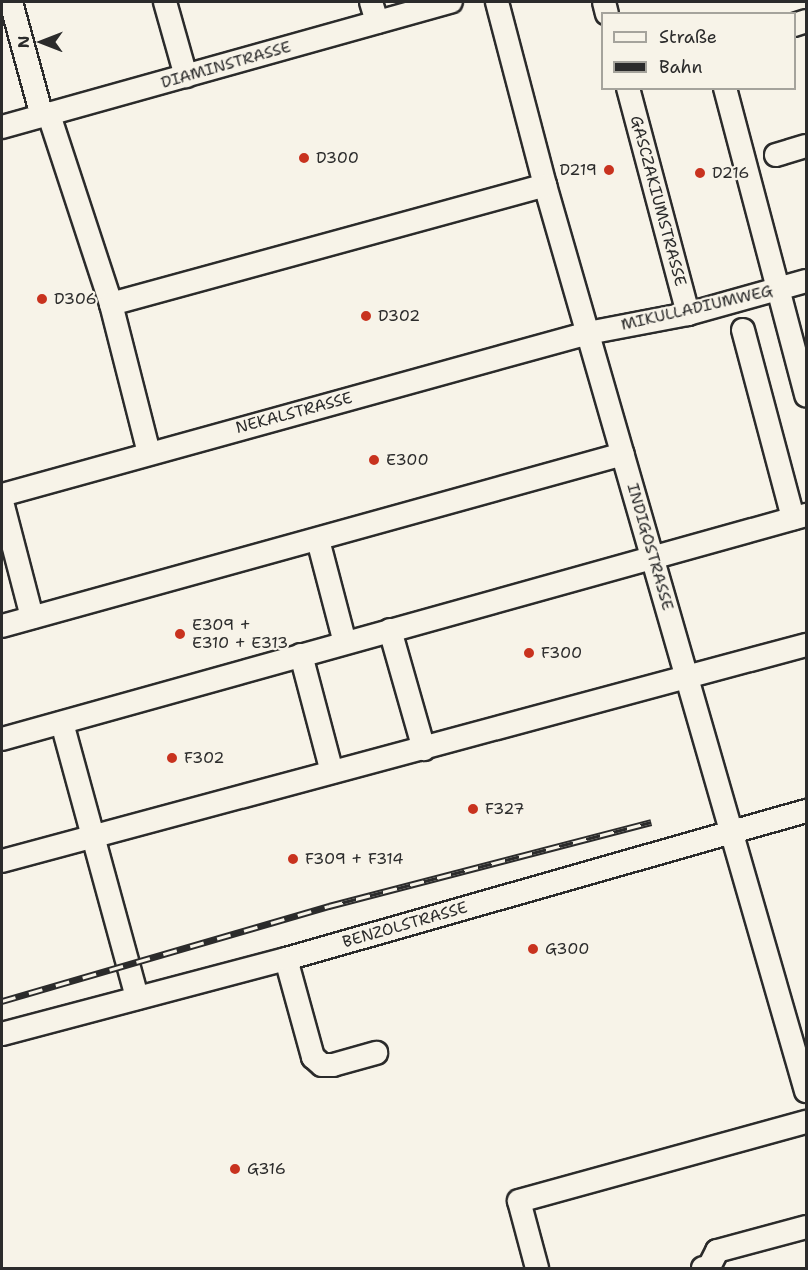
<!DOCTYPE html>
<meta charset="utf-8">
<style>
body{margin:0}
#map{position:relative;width:808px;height:1270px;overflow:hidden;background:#f7f3e8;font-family:"Shantell Sans",sans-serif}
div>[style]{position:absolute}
.roads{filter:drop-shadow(2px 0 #2b2b2b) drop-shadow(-2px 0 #2b2b2b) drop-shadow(0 2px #2b2b2b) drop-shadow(0 -2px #2b2b2b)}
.minor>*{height:22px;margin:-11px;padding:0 11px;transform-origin:11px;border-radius:11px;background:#f7f3e8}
.rail>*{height:7px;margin-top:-3.5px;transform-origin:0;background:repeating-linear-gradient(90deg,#f7f3e8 0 14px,#2b2b2b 0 28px);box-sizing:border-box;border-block:2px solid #2b2b2b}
.dots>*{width:16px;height:16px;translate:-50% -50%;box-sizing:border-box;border:3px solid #f7f3e8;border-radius:50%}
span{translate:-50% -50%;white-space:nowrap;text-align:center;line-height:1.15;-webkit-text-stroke:4.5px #f7f3e8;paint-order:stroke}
.street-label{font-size:16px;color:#2b2b2b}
.poi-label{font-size:16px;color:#2b2b2b}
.left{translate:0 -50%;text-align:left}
.right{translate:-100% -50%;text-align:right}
.frame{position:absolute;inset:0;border:3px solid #2b2b2b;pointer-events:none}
.legend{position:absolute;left:601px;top:12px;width:195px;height:78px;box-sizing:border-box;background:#f7f3e8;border:2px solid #a5a39c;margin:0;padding:8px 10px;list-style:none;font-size:18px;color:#2b2b2b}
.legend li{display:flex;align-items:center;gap:12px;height:30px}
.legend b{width:30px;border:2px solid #a5a39c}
.north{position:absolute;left:12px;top:12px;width:60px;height:60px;-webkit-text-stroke:4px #f7f3e8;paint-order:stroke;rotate:270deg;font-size:16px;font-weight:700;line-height:24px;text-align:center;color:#2b2b2b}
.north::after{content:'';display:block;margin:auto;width:21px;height:27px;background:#2b2b2b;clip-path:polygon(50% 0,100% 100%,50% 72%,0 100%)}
</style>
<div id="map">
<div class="roads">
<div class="minor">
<i style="left:11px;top:2px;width:118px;rotate:74.8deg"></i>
<i style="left:165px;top:2px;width:77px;rotate:74.2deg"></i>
<i style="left:371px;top:2px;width:21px;rotate:73deg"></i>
<i style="left:497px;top:2px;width:189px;rotate:75.3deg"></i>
<i style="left:545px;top:185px;width:943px;rotate:73.93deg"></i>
<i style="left:604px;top:2px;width:12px;rotate:76deg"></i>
<i style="left:794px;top:25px;width:13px;rotate:-18deg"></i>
<i style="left:628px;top:88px;width:234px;rotate:75.1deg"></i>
<i style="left:725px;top:88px;width:318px;rotate:75.2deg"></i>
<i style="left:49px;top:115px;width:199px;rotate:71.8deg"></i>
<i style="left:111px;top:304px;width:450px;rotate:-15.3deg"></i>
<i style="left:2px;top:127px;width:466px;rotate:-15.6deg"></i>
<i style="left:776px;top:155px;width:31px;rotate:-17deg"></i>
<i style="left:111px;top:304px;width:154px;rotate:75.7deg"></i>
<i style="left:743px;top:330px;width:195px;rotate:75.1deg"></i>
<i style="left:2px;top:495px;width:608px;rotate:-15.45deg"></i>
<i style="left:588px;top:333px;width:102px;rotate:-10.8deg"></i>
<i style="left:688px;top:314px;width:123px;rotate:-15.6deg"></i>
<i style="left:2px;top:502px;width:119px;rotate:75.4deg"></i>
<i style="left:318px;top:540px;width:106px;rotate:75.3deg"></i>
<i style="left:2px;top:626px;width:644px;rotate:-15.48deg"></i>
<i style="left:390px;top:630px;width:124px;rotate:74.1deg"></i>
<i style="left:301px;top:655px;width:121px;rotate:75.2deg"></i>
<i style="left:62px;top:723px;width:285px;rotate:74.7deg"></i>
<i style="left:2px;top:739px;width:835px;rotate:-15.57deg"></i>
<i style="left:2px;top:861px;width:833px;rotate:-15.04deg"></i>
<i style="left:286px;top:959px;width:102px;rotate:74.6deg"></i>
<i style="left:313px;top:1057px;width:12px;rotate:42deg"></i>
<i style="left:322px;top:1065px;width:11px"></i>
<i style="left:333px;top:1065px;width:45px;rotate:-15.6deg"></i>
<i style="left:2px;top:1034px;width:294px;rotate:-14.8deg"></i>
<i style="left:286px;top:959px;width:541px;rotate:-15.89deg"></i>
<i style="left:537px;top:1268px;width:69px;rotate:-105deg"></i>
<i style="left:519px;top:1201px;width:298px;rotate:-15.4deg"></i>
<i style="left:703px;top:1268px;width:6px;rotate:-9deg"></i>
<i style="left:709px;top:1267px;width:18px;rotate:-63deg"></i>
<i style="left:717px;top:1251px;width:92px;rotate:-15.1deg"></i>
</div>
</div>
<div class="rail">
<i style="left:2px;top:1001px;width:341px;rotate:-16.2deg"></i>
<i style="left:329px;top:906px;width:333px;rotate:-14.6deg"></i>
</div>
<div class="dots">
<i style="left:304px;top:158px;background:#c8321e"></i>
<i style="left:609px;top:170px;background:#c8321e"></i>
<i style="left:700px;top:173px;background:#c8321e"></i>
<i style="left:42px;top:299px;background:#c8321e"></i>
<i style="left:366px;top:316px;background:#c8321e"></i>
<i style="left:374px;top:460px;background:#c8321e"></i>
<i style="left:180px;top:634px;background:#c8321e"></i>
<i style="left:529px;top:653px;background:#c8321e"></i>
<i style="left:172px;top:758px;background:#c8321e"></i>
<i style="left:473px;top:809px;background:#c8321e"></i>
<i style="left:293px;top:859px;background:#c8321e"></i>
<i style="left:533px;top:949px;background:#c8321e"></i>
<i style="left:235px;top:1169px;background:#c8321e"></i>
</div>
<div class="street-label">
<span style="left:226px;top:65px;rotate:-16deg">DIAMINSTRASSE</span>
<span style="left:658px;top:201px;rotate:75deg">GASCZAKIUMSTRASSE</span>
<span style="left:697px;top:308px;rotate:-13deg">MIKULLADIUMWEG</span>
<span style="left:294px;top:413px;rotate:-15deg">NEKALSTRASSE</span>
<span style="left:650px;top:547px;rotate:74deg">INDIGOSTRASSE</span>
<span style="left:405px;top:925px;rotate:-16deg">BENZOLSTRASSE</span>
</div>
<div class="poi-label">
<span class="left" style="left:316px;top:158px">D300</span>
<span class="right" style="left:597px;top:170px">D219</span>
<span class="left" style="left:712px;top:173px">D216</span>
<span class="left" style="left:54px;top:299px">D306</span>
<span class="left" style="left:378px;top:316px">D302</span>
<span class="left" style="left:386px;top:460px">E300</span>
<span class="left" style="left:192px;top:634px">E309 +<br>E310 + E313</span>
<span class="left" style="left:541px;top:653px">F300</span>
<span class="left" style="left:184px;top:758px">F302</span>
<span class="left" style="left:485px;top:809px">F327</span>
<span class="left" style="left:305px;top:859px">F309 + F314</span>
<span class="left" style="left:545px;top:949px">G300</span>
<span class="left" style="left:247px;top:1169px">G316</span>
</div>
<div class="frame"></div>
<ul class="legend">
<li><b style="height:8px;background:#f7f3e8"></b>Straße</li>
<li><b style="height:8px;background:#2b2b2b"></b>Bahn</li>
</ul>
<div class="north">N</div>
</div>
